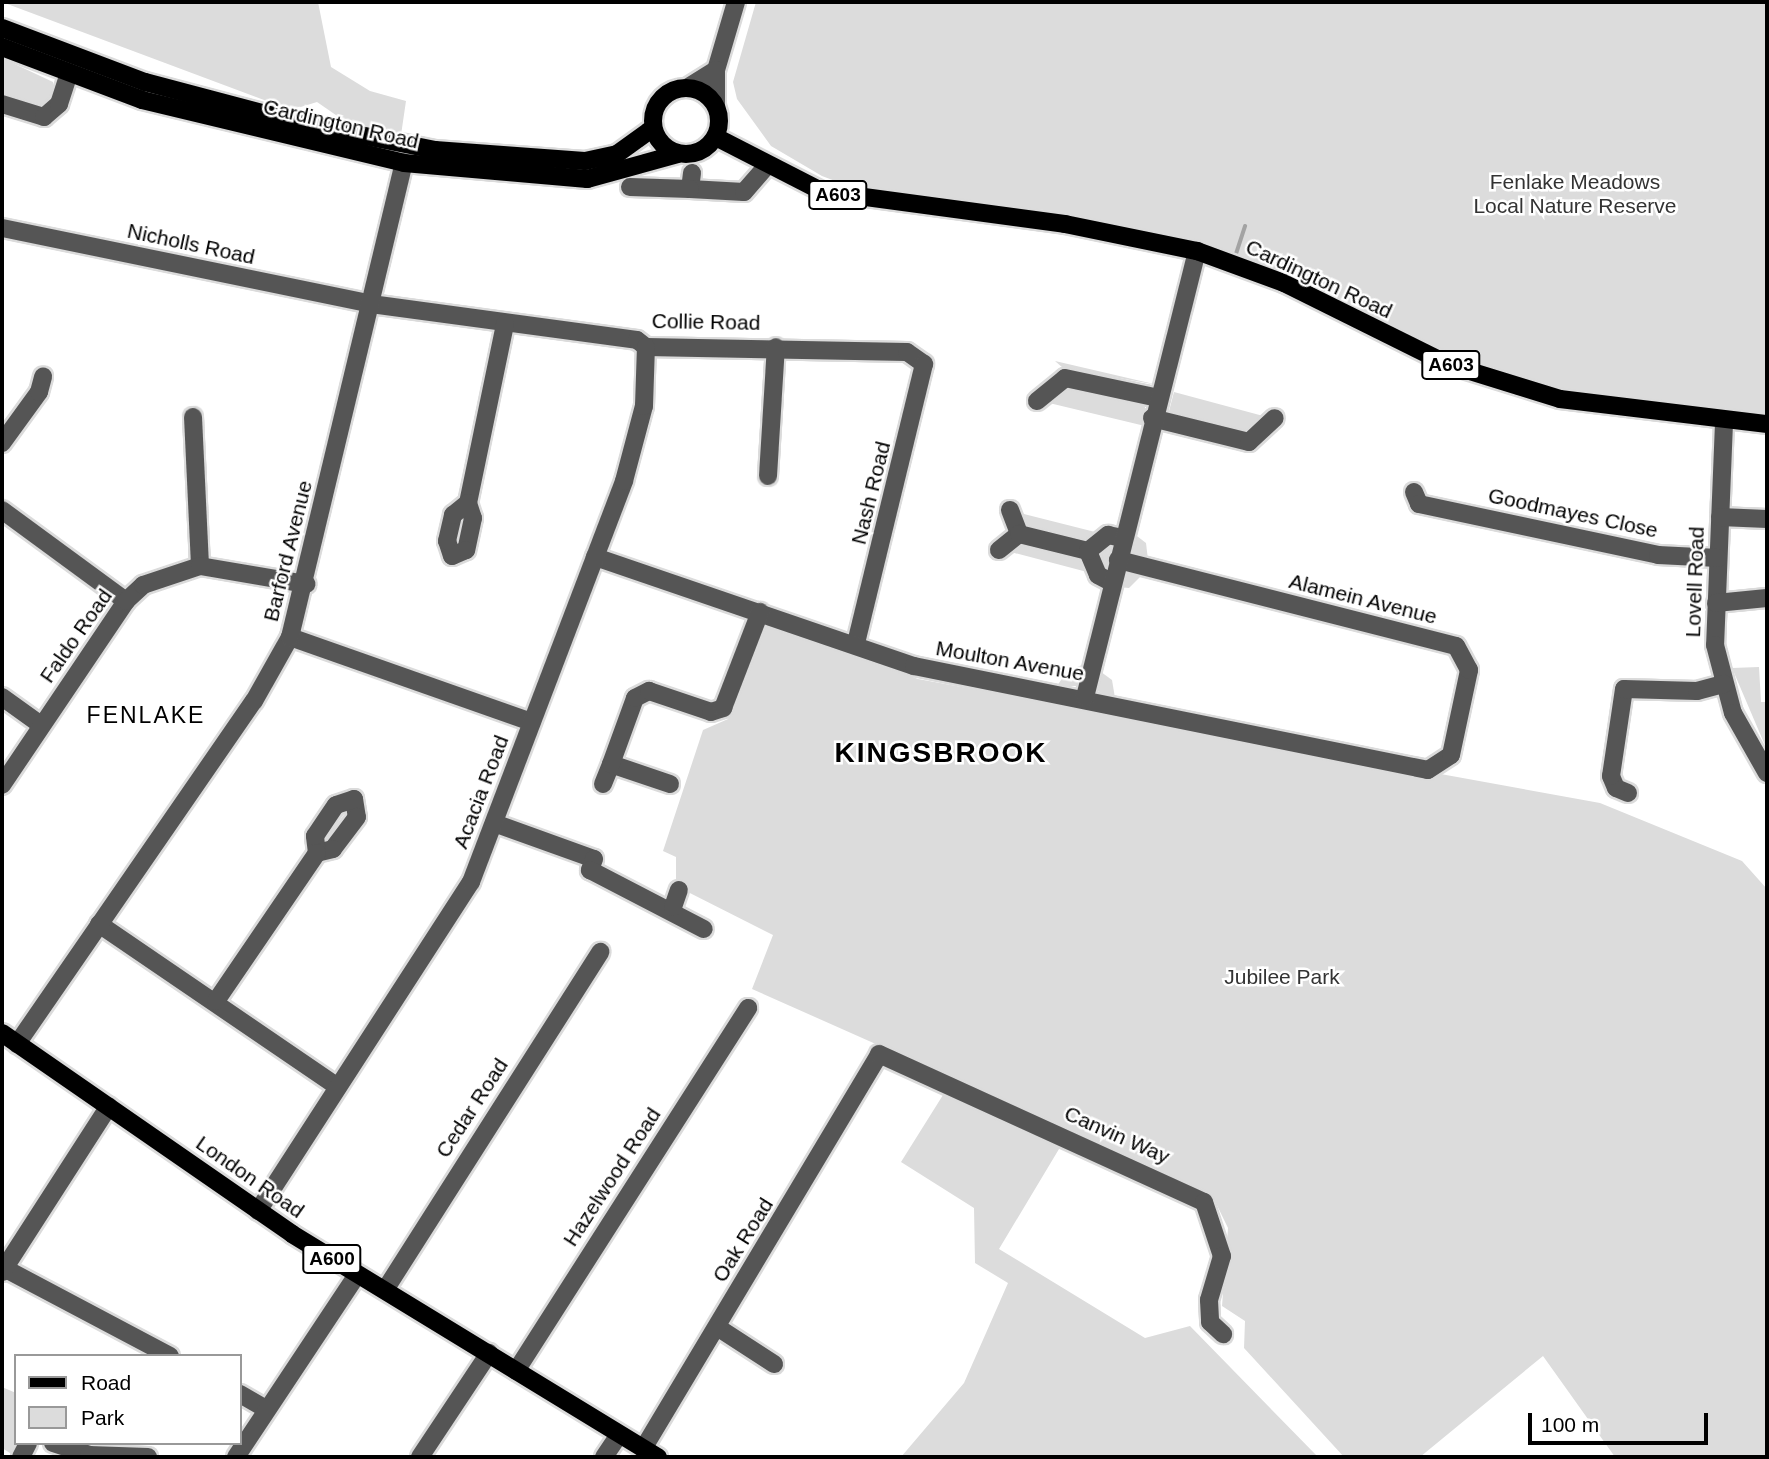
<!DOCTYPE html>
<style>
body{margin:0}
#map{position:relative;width:1769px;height:1459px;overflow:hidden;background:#fff;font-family:Helvetica,sans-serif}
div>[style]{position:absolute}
.green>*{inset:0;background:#dcdcdc}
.stream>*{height:3.5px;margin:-1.75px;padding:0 1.75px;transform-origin:1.75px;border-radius:1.75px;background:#a3a3a3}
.roads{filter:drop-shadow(2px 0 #dbdbdb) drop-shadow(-2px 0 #dbdbdb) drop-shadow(0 2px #dbdbdb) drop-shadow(0 -2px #dbdbdb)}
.minor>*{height:18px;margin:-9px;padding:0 9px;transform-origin:9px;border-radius:9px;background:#555}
.major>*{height:18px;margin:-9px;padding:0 9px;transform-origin:9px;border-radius:9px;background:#000}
.major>.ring{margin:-9px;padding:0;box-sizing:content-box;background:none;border:18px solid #000;border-radius:50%}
span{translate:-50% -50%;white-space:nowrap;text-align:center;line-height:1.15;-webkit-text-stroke:5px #fff;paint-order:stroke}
.shield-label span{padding:2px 5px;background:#fff;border:2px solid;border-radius:5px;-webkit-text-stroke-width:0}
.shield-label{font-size:19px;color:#000;font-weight:700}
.street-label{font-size:21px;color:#000}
.park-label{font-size:21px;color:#333}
.neighbourhood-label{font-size:23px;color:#000;letter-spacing:2px}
.district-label{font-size:28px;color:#000;font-weight:700;letter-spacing:2px}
.frame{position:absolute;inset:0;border:4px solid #000;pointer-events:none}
.legend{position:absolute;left:14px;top:1354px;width:228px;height:91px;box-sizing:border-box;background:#fff;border:2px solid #999;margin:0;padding:9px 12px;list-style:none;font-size:21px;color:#000}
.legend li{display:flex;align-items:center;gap:14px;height:35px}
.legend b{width:35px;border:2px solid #999}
.scale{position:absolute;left:1528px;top:1413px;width:180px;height:32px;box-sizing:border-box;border:4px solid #000;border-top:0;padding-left:9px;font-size:21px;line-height:24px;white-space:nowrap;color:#000;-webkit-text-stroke:5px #fff;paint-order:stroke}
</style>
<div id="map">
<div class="green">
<i style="clip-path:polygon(2px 2px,318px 2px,331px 67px,370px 91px,406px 101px,401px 135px,346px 122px,317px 102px,291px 110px)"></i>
<i style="clip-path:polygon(756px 2px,1767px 2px,1767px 418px,1561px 392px,1447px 353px,1267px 269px,1052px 211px,851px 187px,822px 176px,771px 146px,737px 99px,733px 82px)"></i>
<i style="clip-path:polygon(2px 58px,53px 82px,55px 97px,45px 110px,28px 110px,2px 95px)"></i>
<i style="clip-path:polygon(1055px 361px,1158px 385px,1063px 368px)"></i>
<i style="clip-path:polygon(1072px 383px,1145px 400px,1145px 426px,1045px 402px)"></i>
<i style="clip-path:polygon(1174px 392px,1267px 417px,1249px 436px,1168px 415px)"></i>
<i style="clip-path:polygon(1016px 512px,1103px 534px,1088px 542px,1024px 526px)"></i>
<i style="clip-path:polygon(1133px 533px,1146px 543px,1148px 560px,1132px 554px)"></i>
<i style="clip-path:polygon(1019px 541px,1083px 555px,1091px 573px,1007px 551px)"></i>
<i style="clip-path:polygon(1116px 542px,1113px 567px,1106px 571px,1096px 559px,1100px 546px)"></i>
<i style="clip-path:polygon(1127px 570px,1146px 571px,1129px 588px,1118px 587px)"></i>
<i style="clip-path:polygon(764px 622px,918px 679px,1600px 803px,1742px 861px,1767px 889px,1767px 1457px,1615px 1457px,1543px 1356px,1420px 1457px,1344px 1457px,1244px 1348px,1245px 1321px,1222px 1306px,1228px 1228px,1211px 1193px,752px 989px,773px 935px,676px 886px,676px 857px,663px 851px,703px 730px,728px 719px)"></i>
<i style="clip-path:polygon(1082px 665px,1087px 666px,1077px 686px,1057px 686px,1067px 671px)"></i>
<i style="clip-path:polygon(1759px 667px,1761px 702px,1767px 702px,1767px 750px,1732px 668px)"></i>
<i style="clip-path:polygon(1097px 669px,1112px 680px,1115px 698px,1097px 691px)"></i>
<i style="clip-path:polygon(943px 1095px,1062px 1144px,999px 1249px,1145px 1338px,1190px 1326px,1318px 1457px,901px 1457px,964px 1383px,1008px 1283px,975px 1263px,974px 1208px,901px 1162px)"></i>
<i style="clip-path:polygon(2px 1387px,16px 1393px,20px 1443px,13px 1455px,2px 1448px)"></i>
</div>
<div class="stream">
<i style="left:1236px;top:254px;width:29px;rotate:-72deg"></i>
</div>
<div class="roads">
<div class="minor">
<i style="left:716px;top:70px;width:71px;rotate:-73.6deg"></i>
<i style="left:687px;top:88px;width:34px;rotate:-32deg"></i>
<i style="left:716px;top:70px;width:35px;rotate:90deg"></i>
<i style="left:2px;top:104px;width:44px;rotate:17.2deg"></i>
<i style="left:44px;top:117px;width:20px;rotate:-41deg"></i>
<i style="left:59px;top:104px;width:28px;rotate:-72deg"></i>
<i style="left:692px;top:173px;width:16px;rotate:97deg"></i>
<i style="left:690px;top:189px;width:54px;rotate:3.2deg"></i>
<i style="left:744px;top:192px;width:33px;rotate:-49deg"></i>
<i style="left:630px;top:187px;width:60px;rotate:1.9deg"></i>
<i style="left:2px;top:228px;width:377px;rotate:11.6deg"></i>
<i style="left:371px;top:304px;width:268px;rotate:7.7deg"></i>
<i style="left:637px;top:340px;width:11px;rotate:38deg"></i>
<i style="left:646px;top:347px;width:261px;rotate:1.1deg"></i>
<i style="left:907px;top:352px;width:21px;rotate:35deg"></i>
<i style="left:924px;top:364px;width:288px;rotate:103.7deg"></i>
<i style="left:1037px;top:401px;width:36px;rotate:-39deg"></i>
<i style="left:1065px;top:378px;width:95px;rotate:12.1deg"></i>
<i style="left:193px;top:417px;width:149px;rotate:87.3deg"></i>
<i style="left:1152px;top:418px;width:100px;rotate:13.9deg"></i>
<i style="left:1249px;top:442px;width:35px;rotate:-43deg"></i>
<i style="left:1724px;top:423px;width:222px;rotate:92.3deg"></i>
<i style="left:1715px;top:645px;width:70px;rotate:75.2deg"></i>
<i style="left:1733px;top:713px;width:69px;rotate:60.5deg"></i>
<i style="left:2px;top:443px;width:63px;rotate:-54deg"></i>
<i style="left:39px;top:392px;width:16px;rotate:-75deg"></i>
<i style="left:768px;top:476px;width:129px;rotate:-86.5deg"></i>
<i style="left:1414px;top:492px;width:13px;rotate:67deg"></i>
<i style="left:1419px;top:504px;width:244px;rotate:12deg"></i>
<i style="left:1658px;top:555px;width:60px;rotate:2.9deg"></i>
<i style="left:468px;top:503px;width:183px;rotate:-78.3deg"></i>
<i style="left:468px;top:503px;width:16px;rotate:72deg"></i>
<i style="left:473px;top:518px;width:33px;rotate:102deg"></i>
<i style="left:466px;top:550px;width:15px;rotate:157deg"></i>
<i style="left:452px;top:556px;width:16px;rotate:-108deg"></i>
<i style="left:447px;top:541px;width:27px;rotate:-77deg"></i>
<i style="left:453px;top:515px;width:19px;rotate:-39deg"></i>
<i style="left:2px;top:510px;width:154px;rotate:36.3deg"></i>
<i style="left:1010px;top:510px;width:26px;rotate:69deg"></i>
<i style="left:1720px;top:517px;width:47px;rotate:2.4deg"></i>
<i style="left:999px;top:550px;width:26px;rotate:-39deg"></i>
<i style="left:1019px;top:534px;width:71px;rotate:13.8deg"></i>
<i style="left:595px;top:557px;width:337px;rotate:18.9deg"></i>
<i style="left:914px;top:666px;width:524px;rotate:11.44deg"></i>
<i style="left:1428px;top:770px;width:27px;rotate:-33deg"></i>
<i style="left:1451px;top:755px;width:87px;rotate:-78deg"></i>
<i style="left:1469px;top:670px;width:27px;rotate:-118deg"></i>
<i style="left:1456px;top:646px;width:349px;rotate:-165.7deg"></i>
<i style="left:1111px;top:582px;width:15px;rotate:-152deg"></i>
<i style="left:1098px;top:575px;width:26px;rotate:-113deg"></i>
<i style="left:1088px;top:551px;width:26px;rotate:-39deg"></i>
<i style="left:1108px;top:535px;width:14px;rotate:12deg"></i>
<i style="left:1716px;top:603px;width:51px;rotate:-5.6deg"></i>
<i style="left:290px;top:637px;width:256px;rotate:19.4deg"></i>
<i style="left:2px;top:697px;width:48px;rotate:35.7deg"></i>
<i style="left:1085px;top:697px;width:460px;rotate:-75.9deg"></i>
<i style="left:603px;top:784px;width:22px;rotate:-68deg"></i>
<i style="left:670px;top:784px;width:62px;rotate:-161.3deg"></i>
<i style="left:611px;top:764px;width:70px;rotate:-70deg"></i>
<i style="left:635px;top:698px;width:16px;rotate:-27deg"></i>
<i style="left:649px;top:691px;width:65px;rotate:18.7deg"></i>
<i style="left:711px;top:712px;width:13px;rotate:-18deg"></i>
<i style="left:723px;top:708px;width:103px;rotate:-68.9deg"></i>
<i style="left:2px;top:785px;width:222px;rotate:-56deg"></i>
<i style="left:126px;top:601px;width:23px;rotate:-43deg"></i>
<i style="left:143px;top:585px;width:60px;rotate:-18.4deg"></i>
<i style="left:200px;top:566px;width:108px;rotate:9.6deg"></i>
<i style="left:1628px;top:793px;width:13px;rotate:-157deg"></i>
<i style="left:1616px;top:788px;width:13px;rotate:-113deg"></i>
<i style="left:1611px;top:776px;width:88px;rotate:-81.5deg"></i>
<i style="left:1624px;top:689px;width:73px;rotate:1.6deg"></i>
<i style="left:1697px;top:691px;width:28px;rotate:-15deg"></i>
<i style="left:354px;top:799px;width:18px;rotate:81deg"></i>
<i style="left:357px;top:817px;width:40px;rotate:127deg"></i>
<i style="left:333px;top:849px;width:16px;rotate:166deg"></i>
<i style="left:317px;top:853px;width:17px;rotate:-97deg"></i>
<i style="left:315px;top:836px;width:37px;rotate:-56deg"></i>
<i style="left:336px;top:805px;width:19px;rotate:-18deg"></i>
<i style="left:494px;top:823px;width:106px;rotate:19.8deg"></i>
<i style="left:594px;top:859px;width:12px;rotate:110deg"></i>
<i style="left:590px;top:870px;width:128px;rotate:27.4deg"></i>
<i style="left:673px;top:907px;width:18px;rotate:-71deg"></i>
<i style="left:99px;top:924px;width:289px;rotate:34.3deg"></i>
<i style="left:216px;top:1001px;width:179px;rotate:-55.7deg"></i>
<i style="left:17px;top:1044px;width:417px;rotate:-55.4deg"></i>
<i style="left:254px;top:701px;width:73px;rotate:-60.6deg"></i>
<i style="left:290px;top:637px;width:488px;rotate:-76.5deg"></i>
<i style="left:258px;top:1211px;width:392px;rotate:-57.1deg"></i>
<i style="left:471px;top:882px;width:429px;rotate:-69.1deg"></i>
<i style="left:624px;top:481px;width:78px;rotate:-75.1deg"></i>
<i style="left:644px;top:406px;width:59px;rotate:-88.1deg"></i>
<i style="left:2px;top:1267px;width:190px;rotate:27.9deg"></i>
<i style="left:2px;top:1272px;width:197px;rotate:-57.2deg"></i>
<i style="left:385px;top:1290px;width:401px;rotate:-57.5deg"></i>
<i style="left:717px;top:1327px;width:68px;rotate:33deg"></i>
<i style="left:516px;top:1371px;width:431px;rotate:-57.4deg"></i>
<i style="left:240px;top:1394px;width:30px;rotate:30deg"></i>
<i style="left:53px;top:1443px;width:38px;rotate:18deg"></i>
<i style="left:89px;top:1455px;width:59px;rotate:1.9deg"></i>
<i style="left:643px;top:1449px;width:460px;rotate:-59.1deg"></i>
<i style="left:879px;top:1054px;width:357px;rotate:24.5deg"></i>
<i style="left:1204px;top:1202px;width:57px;rotate:71.6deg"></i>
<i style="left:1222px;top:1256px;width:46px;rotate:106.5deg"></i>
<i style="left:1209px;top:1300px;width:22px;rotate:87deg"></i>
<i style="left:1210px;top:1322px;width:18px;rotate:43deg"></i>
<i style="left:21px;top:1457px;width:16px;rotate:-63deg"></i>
<i style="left:236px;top:1457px;width:219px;rotate:-56.4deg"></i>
<i style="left:420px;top:1457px;width:125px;rotate:-56.4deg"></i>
<i style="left:604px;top:1457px;width:27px;rotate:-56deg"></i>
</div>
<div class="major">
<i style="left:2px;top:28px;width:153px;rotate:20.7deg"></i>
<i style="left:145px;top:82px;width:160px;rotate:14.8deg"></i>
<i style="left:300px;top:123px;width:138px;rotate:11.3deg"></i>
<i style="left:435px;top:150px;width:150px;rotate:4.2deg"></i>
<i style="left:585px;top:161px;width:33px;rotate:-12deg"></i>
<i style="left:617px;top:154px;width:44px;rotate:-35.8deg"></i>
<i style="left:2px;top:47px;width:150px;rotate:20.7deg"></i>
<i style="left:142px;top:100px;width:269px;rotate:13.5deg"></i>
<i style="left:404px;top:163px;width:184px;rotate:5deg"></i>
<i style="left:587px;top:179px;width:94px;rotate:-15.4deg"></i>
<i class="ring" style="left:653px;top:88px;width:48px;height:48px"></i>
<i style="left:716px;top:137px;width:118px;rotate:27.2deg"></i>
<i style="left:821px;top:191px;width:246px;rotate:7.7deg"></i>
<i style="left:1065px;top:224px;width:135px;rotate:11.6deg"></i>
<i style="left:1197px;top:251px;width:93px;rotate:20.2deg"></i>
<i style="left:1284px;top:283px;width:182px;rotate:26.4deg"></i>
<i style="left:1447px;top:364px;width:118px;rotate:17.2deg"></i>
<i style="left:1560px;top:399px;width:209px;rotate:6.9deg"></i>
<i style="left:2px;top:1033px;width:353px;rotate:34.7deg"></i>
<i style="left:292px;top:1234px;width:429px;rotate:31.4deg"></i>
</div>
</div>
<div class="shield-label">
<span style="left:838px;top:195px">A603</span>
<span style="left:1451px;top:365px">A603</span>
<span style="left:332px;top:1259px">A600</span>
</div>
<div class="street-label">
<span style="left:341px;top:124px;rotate:13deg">Cardington Road</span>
<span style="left:191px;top:244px;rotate:12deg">Nicholls Road</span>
<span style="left:1319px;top:279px;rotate:25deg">Cardington Road</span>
<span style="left:706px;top:322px;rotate:1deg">Collie Road</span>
<span style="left:871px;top:493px;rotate:-76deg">Nash Road</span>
<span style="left:1573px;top:513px;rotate:12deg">Goodmayes Close</span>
<span style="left:288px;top:551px;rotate:-76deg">Barford Avenue</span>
<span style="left:1695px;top:582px;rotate:-88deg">Lovell Road</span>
<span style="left:1363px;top:599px;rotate:14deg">Alamein Avenue</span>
<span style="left:76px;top:636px;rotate:-55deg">Faldo Road</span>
<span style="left:1010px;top:661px;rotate:10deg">Moulton Avenue</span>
<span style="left:481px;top:792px;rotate:-69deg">Acacia Road</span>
<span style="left:472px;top:1108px;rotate:-57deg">Cedar Road</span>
<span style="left:1117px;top:1135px;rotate:24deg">Canvin Way</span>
<span style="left:250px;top:1177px;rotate:35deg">London Road</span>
<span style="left:612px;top:1177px;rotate:-57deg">Hazelwood Road</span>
<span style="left:743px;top:1240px;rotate:-58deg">Oak Road</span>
</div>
<div class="park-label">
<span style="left:1575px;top:194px">Fenlake Meadows<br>Local Nature Reserve</span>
<span style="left:1282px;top:977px">Jubilee Park</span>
</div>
<div class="neighbourhood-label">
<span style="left:146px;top:715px">FENLAKE</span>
</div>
<div class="district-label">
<span style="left:941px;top:753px">KINGSBROOK</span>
</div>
<div class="frame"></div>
<ul class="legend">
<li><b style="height:9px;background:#000"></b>Road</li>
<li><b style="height:19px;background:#dcdcdc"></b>Park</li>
</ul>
<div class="scale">100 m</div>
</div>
